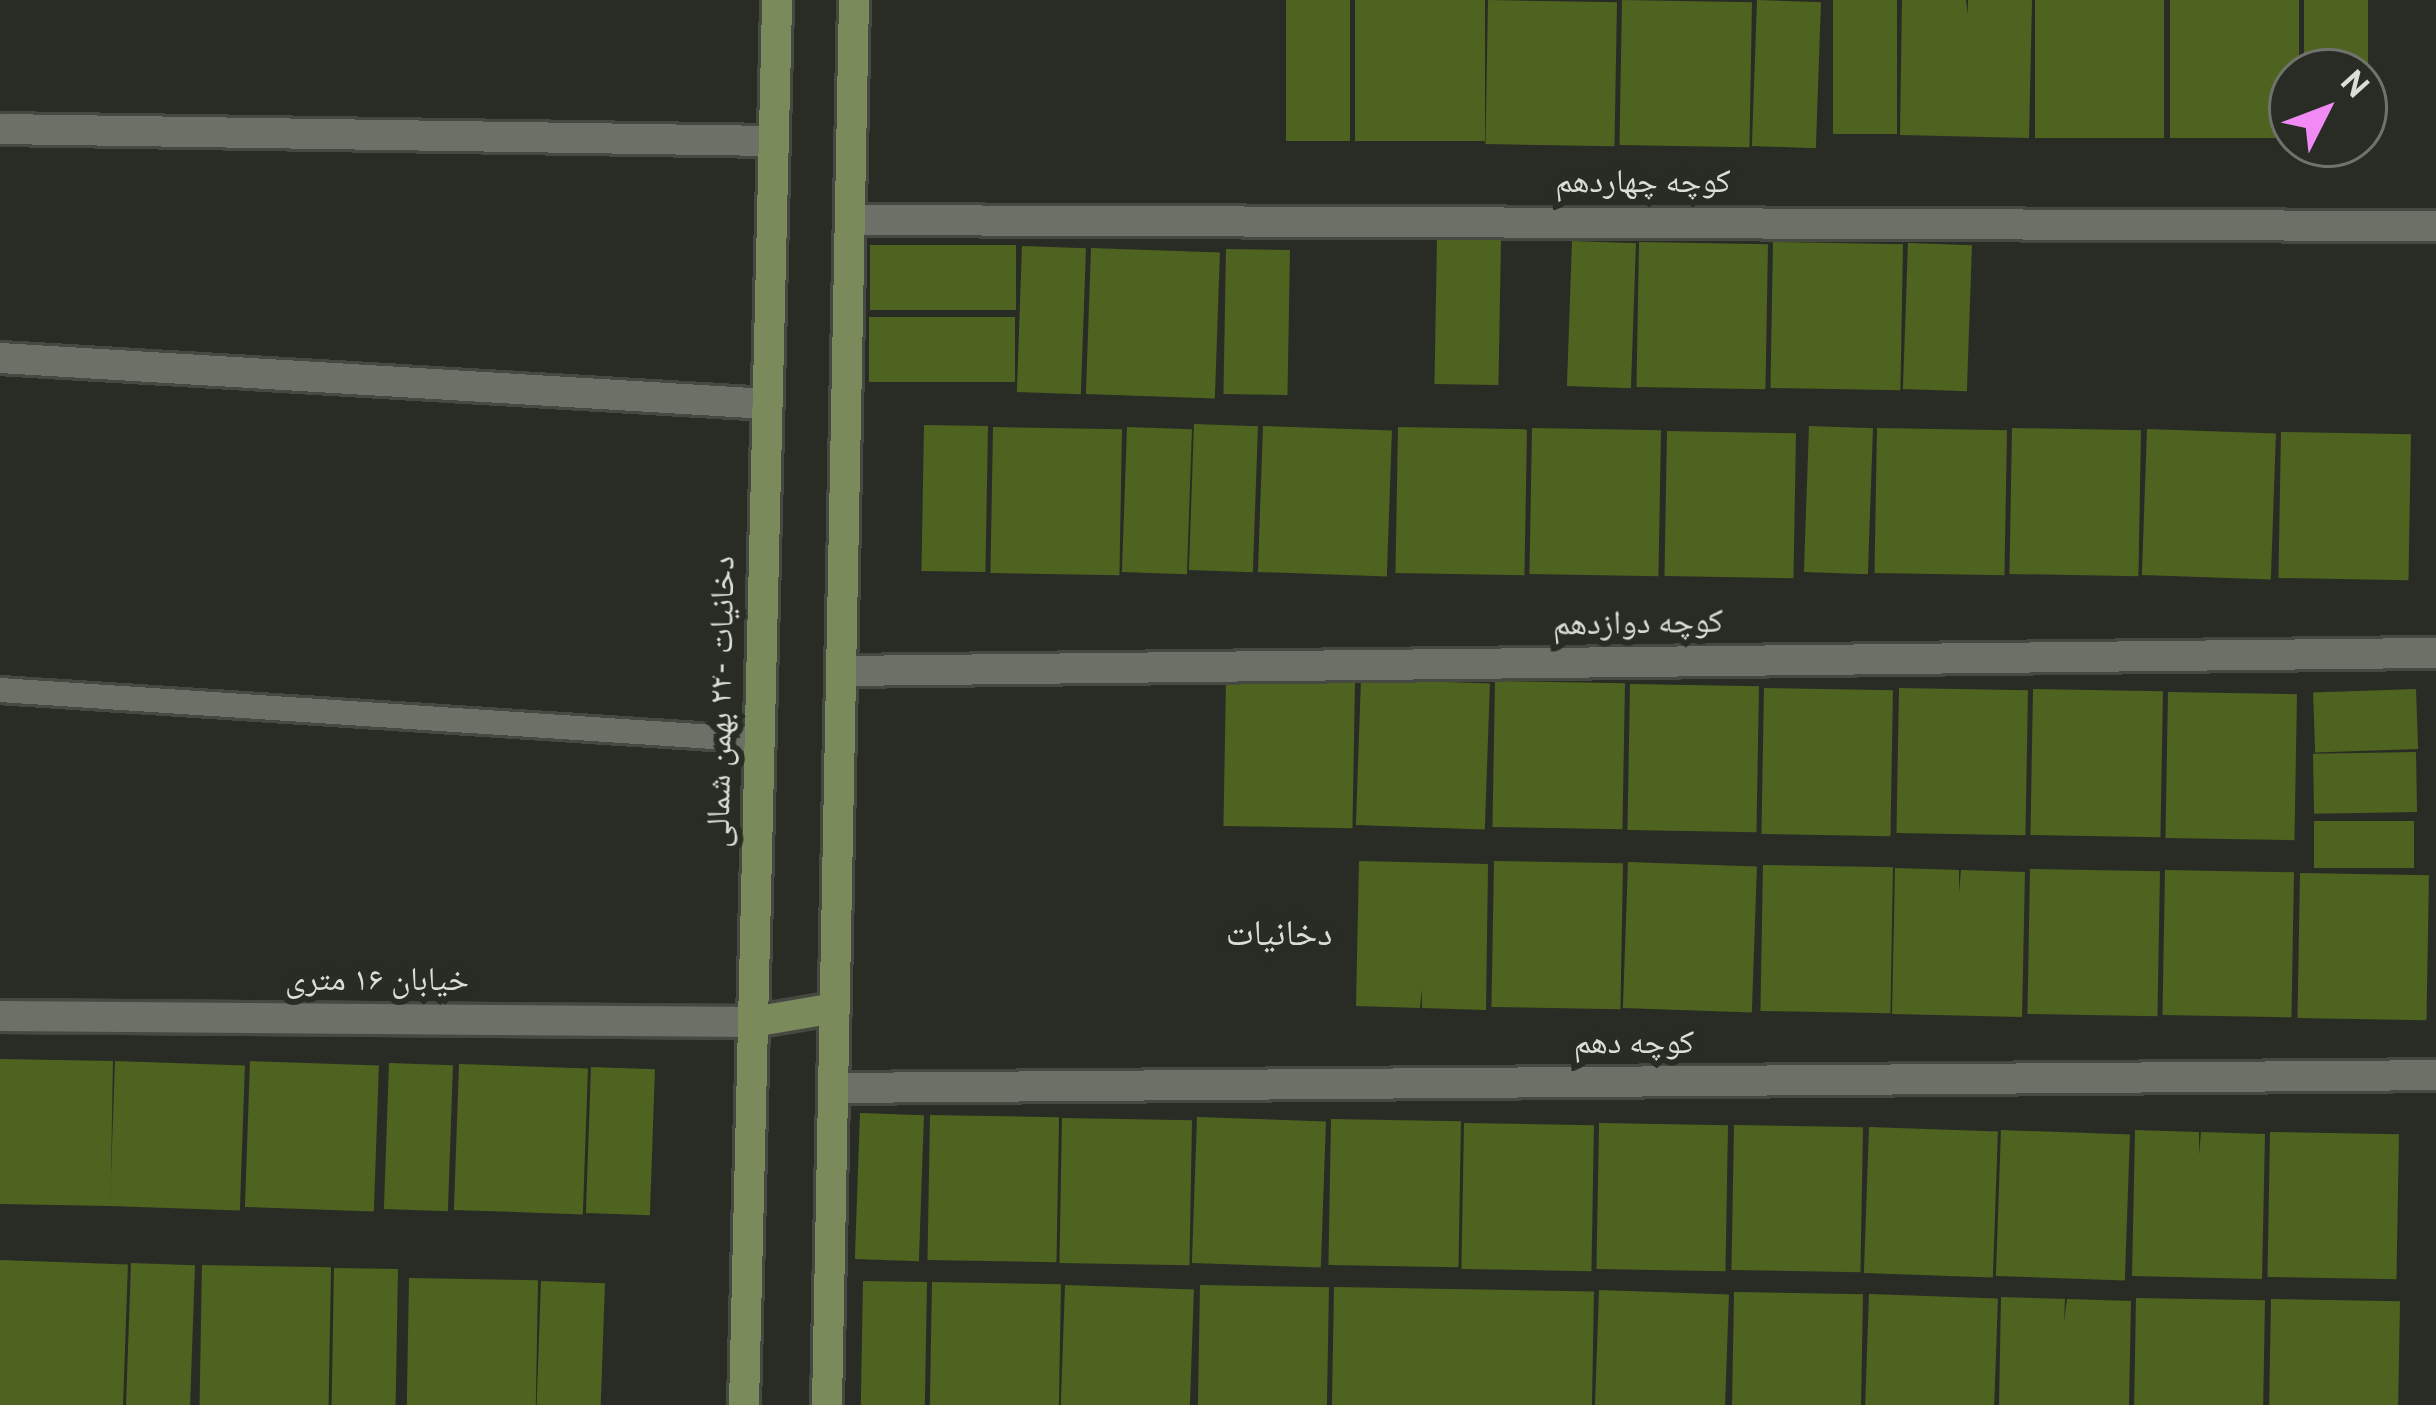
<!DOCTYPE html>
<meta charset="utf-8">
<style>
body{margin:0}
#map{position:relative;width:2436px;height:1405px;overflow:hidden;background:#292c24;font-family:Overpass,"Noto Naskh Arabic",sans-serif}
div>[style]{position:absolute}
.building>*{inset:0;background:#4e6320;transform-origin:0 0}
.roads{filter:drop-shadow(3px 0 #464842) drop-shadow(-3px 0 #464842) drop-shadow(0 3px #464842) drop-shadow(0 -3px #464842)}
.lane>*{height:24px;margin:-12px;padding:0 12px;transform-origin:12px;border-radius:12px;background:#6d7067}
.street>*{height:30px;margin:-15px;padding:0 15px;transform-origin:15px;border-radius:15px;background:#6d7067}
.secondary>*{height:30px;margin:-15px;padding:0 15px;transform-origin:15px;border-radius:15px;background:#7b8a5a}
span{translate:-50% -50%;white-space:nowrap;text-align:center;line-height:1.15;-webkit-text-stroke:12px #292c24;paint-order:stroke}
.street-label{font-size:33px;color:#dbddd8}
.neighbourhood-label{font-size:36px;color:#dbddd8}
.north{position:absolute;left:2268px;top:48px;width:120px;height:120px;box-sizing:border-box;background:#292c24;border:3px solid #70736c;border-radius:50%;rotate:48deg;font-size:33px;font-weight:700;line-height:48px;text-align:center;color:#dbddd8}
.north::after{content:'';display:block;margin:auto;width:42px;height:54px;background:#f18af4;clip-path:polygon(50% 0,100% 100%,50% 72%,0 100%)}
</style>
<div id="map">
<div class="building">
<i style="left:1286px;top:0;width:64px;height:141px"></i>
<i style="left:1355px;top:0;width:130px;height:141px"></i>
<i style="left:1488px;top:0;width:129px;height:144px;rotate:1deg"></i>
<i style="left:1622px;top:0;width:130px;height:145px;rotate:1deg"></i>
<i style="left:1757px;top:0;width:64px;height:146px;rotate:2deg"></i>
<i style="left:1833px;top:0;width:64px;height:134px"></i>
<i style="clip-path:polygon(1902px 0,1966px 0,1968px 14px,1968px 0,2032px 0,2029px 138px,1900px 135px)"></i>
<i style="left:2035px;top:0;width:129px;height:138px"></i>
<i style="left:2170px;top:0;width:129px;height:138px"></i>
<i style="left:2304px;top:0;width:64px;height:72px"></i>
<i style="left:1437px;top:238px;width:64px;height:146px;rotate:1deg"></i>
<i style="left:1572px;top:241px;width:64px;height:145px;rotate:2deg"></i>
<i style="left:1639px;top:242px;width:129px;height:145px;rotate:1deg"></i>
<i style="left:1773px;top:242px;width:130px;height:146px;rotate:1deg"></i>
<i style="left:1908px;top:243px;width:64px;height:146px;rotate:2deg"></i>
<i style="left:1016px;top:245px;width:65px;height:146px;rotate:90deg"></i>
<i style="left:1022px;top:246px;width:64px;height:146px;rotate:2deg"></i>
<i style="left:1091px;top:248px;width:129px;height:146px;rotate:2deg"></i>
<i style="left:1226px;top:249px;width:64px;height:145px;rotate:1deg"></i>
<i style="left:869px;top:317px;width:146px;height:65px"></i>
<i style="left:1194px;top:424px;width:64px;height:146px;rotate:2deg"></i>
<i style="left:924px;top:425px;width:64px;height:146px;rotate:1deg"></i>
<i style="left:1263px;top:426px;width:129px;height:146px;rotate:2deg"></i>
<i style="left:1809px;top:426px;width:64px;height:146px;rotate:2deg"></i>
<i style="left:993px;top:427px;width:129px;height:146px;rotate:1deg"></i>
<i style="left:1127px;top:427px;width:65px;height:145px;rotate:2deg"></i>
<i style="left:1398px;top:427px;width:129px;height:146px;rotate:1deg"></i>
<i style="left:1532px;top:428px;width:129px;height:146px;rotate:1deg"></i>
<i style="left:1877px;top:428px;width:130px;height:145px;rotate:1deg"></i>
<i style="left:2012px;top:428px;width:129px;height:146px;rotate:1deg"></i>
<i style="left:2147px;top:429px;width:129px;height:146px;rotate:2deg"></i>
<i style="left:1667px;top:431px;width:129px;height:145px;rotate:1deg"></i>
<i style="left:2281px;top:432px;width:130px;height:146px;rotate:1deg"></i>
<i style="left:1361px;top:679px;width:129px;height:146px;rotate:2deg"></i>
<i style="left:1226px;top:680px;width:129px;height:146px;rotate:1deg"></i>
<i style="left:1495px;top:681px;width:130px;height:146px;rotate:1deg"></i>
<i style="left:1630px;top:684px;width:129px;height:146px;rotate:1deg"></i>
<i style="left:1764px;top:688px;width:129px;height:146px;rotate:1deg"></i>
<i style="left:1899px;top:688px;width:129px;height:145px;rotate:1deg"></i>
<i style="left:2033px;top:689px;width:130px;height:146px;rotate:1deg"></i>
<i style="left:2416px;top:689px;width:60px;height:103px;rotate:88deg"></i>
<i style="left:2168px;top:692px;width:129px;height:146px;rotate:1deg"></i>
<i style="left:2416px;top:752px;width:60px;height:103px;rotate:89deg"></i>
<i style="left:2314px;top:821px;width:100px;height:47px"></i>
<i style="clip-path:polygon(1359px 861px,1488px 864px,1486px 1010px,1422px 1008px,1422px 989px,1420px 1008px,1356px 1006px)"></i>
<i style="left:1494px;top:861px;width:129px;height:146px;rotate:1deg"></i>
<i style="left:1628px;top:862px;width:129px;height:146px;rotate:2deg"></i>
<i style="left:1763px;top:865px;width:130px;height:146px;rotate:1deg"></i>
<i style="clip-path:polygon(1895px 868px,1959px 870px,1959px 893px,1961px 870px,2025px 872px,2022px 1017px,1892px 1014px)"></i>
<i style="left:2030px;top:869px;width:130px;height:145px;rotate:1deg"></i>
<i style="left:2165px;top:870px;width:129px;height:145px;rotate:1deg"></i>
<i style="left:2300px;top:873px;width:129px;height:145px;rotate:1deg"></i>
<i style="left:0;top:1059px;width:113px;height:145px;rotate:1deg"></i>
<i style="left:115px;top:1061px;width:130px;height:145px;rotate:2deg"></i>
<i style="left:250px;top:1061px;width:129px;height:146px;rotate:2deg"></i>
<i style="left:389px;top:1063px;width:64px;height:146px;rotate:2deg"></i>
<i style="left:459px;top:1064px;width:129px;height:146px;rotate:2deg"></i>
<i style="left:591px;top:1067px;width:64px;height:146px;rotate:2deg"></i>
<i style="left:860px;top:1113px;width:64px;height:146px;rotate:2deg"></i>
<i style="left:930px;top:1115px;width:129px;height:145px;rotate:1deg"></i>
<i style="left:1197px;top:1117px;width:129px;height:146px;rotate:2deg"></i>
<i style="left:1062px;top:1118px;width:130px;height:145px;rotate:1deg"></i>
<i style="left:1331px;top:1119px;width:130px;height:146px;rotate:1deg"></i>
<i style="left:1464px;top:1123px;width:130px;height:146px;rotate:1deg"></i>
<i style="left:1599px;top:1123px;width:129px;height:146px;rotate:1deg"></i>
<i style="left:1734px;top:1125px;width:129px;height:145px;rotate:1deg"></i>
<i style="left:1869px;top:1127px;width:129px;height:146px;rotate:2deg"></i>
<i style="left:2001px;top:1130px;width:129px;height:146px;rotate:2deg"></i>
<i style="clip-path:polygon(2135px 1130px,2199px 1132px,2199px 1155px,2201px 1132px,2265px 1134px,2262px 1279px,2132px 1276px)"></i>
<i style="left:2270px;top:1132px;width:129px;height:145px;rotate:1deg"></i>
<i style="left:0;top:1260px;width:128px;height:145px;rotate:2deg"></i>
<i style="left:131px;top:1263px;width:64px;height:142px;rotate:2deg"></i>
<i style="left:202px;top:1265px;width:129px;height:140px;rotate:1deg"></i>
<i style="left:334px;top:1268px;width:64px;height:137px;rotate:1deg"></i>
<i style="left:409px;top:1278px;width:129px;height:127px;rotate:1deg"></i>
<i style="left:541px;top:1281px;width:64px;height:124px;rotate:2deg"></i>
<i style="left:863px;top:1281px;width:64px;height:124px;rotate:1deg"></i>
<i style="left:932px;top:1282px;width:129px;height:123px;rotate:1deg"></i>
<i style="left:1065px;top:1285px;width:129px;height:120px;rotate:2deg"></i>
<i style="left:1200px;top:1285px;width:129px;height:120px;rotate:1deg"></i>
<i style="left:1334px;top:1287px;width:260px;height:118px;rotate:1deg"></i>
<i style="left:1599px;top:1290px;width:130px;height:115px;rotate:2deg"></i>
<i style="left:1734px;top:1292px;width:129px;height:113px;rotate:1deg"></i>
<i style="left:1869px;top:1294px;width:129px;height:111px;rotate:2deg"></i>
<i style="clip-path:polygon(2001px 1297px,2065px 1299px,2064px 1322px,2067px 1299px,2131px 1301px,2129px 1405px,1999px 1405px)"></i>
<i style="left:2136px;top:1298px;width:129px;height:107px;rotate:1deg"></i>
<i style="left:2271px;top:1299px;width:129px;height:106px;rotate:1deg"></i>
</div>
<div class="roads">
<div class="lane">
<i style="left:0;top:690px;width:761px;rotate:3.77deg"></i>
</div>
<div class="street">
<i style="left:0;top:129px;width:774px;rotate:0.89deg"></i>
<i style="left:850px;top:220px;width:1586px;rotate:0.22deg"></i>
<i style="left:0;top:358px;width:768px;rotate:3.43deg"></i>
<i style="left:841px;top:671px;width:1595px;rotate:-0.65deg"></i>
<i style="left:0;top:1016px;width:753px;rotate:0.46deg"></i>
<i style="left:833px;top:1088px;width:1603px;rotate:-0.46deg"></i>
</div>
<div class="secondary">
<i style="left:753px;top:1022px;width:83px;rotate:-9.7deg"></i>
<i style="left:744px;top:1405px;width:1405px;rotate:-88.65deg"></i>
<i style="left:827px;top:1405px;width:1405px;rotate:-88.9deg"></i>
</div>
</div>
<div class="street-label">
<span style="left:1643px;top:185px">کوچه چهاردهم</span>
<span style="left:1638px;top:626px;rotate:-1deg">کوچه دوازدهم</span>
<span style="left:724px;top:702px;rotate:-89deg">دخانیات -۲۲ بهمن شمالی</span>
<span style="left:377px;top:983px">خیابان ۱۶ متری</span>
<span style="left:1634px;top:1046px">کوچه دهم</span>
</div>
<div class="neighbourhood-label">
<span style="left:1279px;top:937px">دخانیات</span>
</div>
<div class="north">N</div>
</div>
